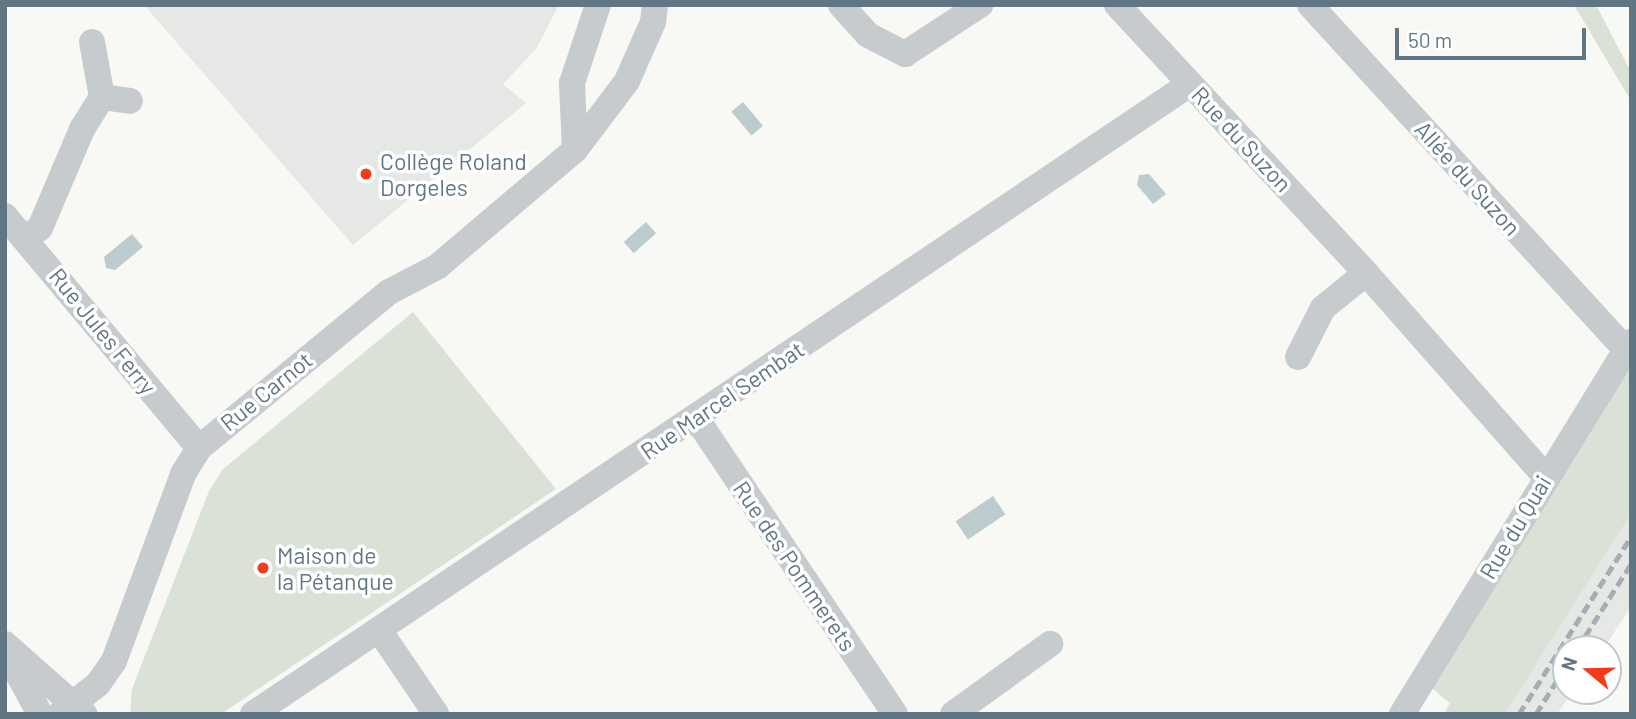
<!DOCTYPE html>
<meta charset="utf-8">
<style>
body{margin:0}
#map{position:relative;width:1636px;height:719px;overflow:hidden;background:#f8f8f5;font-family:Barlow,sans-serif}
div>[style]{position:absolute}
.built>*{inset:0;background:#e6e8e6}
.green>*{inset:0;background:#dae1d6}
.water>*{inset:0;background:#bccbce;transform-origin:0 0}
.minor>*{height:26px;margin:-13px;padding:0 13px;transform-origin:13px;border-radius:13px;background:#c6cbce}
.rail>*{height:5px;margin-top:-2.5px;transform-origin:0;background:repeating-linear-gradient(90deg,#a5aeb3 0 10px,transparent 0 15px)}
.dots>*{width:19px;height:19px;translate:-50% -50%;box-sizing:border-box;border:4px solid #fff;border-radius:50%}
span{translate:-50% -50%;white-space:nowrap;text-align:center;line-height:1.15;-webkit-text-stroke:7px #fff;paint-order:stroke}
.street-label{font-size:23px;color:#607783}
.poi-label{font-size:23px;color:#607783}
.left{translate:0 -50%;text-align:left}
.frame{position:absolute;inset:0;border:7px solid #607783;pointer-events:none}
.north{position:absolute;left:1552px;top:635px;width:70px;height:70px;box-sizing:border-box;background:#fff;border:2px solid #bfc9cd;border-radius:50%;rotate:289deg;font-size:19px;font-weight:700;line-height:28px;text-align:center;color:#607783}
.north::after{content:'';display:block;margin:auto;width:24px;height:32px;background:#f33b1a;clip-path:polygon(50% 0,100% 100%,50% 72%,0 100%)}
.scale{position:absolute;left:1395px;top:28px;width:191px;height:32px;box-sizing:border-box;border:4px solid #607783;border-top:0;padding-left:9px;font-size:21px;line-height:24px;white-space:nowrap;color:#607783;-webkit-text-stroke:5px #fff;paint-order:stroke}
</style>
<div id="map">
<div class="built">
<i style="clip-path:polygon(144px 5px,559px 5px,536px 49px,503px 84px,526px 103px,353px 245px)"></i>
<i style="clip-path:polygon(1631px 514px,1631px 608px,1625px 616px,1603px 649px,1566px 649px,1566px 691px,1573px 691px,1557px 714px,1505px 714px)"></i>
</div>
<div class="green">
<i style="clip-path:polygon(1574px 5px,1596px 5px,1631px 72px,1631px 101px)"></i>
<i style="clip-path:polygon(413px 312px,556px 489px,221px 714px,130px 714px,132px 689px,209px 491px,222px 470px)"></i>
<i style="clip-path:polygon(1631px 359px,1631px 514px,1505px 714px,1444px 714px,1450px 703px,1428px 685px)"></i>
</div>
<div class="water">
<i style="left:743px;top:102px;width:31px;height:15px;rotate:50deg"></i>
<i style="clip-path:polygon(1149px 174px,1166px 194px,1153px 204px,1137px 185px,1139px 175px)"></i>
<i style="left:646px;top:222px;width:15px;height:30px;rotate:48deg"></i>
<i style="clip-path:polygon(132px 234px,143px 247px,115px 270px,106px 268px,104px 257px)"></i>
<i style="left:993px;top:496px;width:22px;height:45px;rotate:56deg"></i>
</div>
<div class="minor">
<i style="left:841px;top:5px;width:40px;rotate:48deg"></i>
<i style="left:868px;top:35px;width:42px;rotate:27.2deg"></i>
<i style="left:905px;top:54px;width:90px;rotate:-33.2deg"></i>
<i style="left:1117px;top:5px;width:366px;rotate:47.1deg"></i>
<i style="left:1366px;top:273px;width:271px;rotate:48.6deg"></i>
<i style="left:1310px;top:5px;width:468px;rotate:47.5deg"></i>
<i style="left:92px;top:42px;width:56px;rotate:79.7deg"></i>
<i style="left:575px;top:150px;width:67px;rotate:-92.6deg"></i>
<i style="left:572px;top:83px;width:82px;rotate:-71.6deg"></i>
<i style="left:5px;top:216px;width:302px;rotate:50.1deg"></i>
<i style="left:26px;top:238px;width:17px;rotate:-36deg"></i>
<i style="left:40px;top:228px;width:108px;rotate:-67deg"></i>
<i style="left:82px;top:129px;width:38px;rotate:-58deg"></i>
<i style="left:102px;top:97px;width:28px;rotate:8deg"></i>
<i style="left:1298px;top:357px;width:55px;rotate:-63deg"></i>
<i style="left:1323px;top:308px;width:55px;rotate:-39.1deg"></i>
<i style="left:696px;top:418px;width:357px;rotate:56.1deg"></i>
<i style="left:379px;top:630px;width:102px;rotate:55.8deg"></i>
<i style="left:5px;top:644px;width:106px;rotate:41.5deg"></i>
<i style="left:6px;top:652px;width:71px;rotate:61.3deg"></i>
<i style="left:60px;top:714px;width:48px;rotate:-38.3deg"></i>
<i style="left:98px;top:684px;width:28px;rotate:-55deg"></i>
<i style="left:114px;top:661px;width:199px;rotate:-69.7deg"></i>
<i style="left:183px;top:474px;width:31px;rotate:-58deg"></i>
<i style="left:199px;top:448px;width:246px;rotate:-39.4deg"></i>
<i style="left:389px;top:292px;width:54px;rotate:-27.5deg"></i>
<i style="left:437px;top:267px;width:181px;rotate:-40.3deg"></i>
<i style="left:575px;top:150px;width:86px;rotate:-53deg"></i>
<i style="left:627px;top:81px;width:64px;rotate:-66.2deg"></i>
<i style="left:653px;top:22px;width:17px;rotate:-83deg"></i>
<i style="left:253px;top:714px;width:1129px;rotate:-33.92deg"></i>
<i style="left:953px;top:714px;width:120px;rotate:-35.8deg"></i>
<i style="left:1402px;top:714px;width:437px;rotate:-58.4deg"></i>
</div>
<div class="rail">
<i style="left:1577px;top:649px;width:101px;rotate:-57.6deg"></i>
<i style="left:1519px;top:714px;width:209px;rotate:-57.7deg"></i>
<i style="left:1536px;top:714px;width:57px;rotate:-58deg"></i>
</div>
<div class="dots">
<i style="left:366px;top:174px;background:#f33b1a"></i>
<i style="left:263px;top:568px;background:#f33b1a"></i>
</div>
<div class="street-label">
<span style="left:1242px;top:139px;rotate:47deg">Rue du Suzon</span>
<span style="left:1468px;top:178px;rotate:48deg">Allée du Suzon</span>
<span style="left:103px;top:331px;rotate:51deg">Rue Jules Ferry</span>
<span style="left:266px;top:391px;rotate:-39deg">Rue Carnot</span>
<span style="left:722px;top:400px;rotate:-34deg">Rue Marcel Sembat</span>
<span style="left:1515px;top:527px;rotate:-59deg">Rue du Quai</span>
<span style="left:795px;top:566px;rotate:56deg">Rue des Pommerets</span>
</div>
<div class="poi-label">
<span class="left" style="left:380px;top:174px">Collège Roland<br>Dorgeles</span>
<span class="left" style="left:277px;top:568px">Maison de<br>la Pétanque</span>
</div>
<div class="frame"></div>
<div class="north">N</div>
<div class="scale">50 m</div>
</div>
